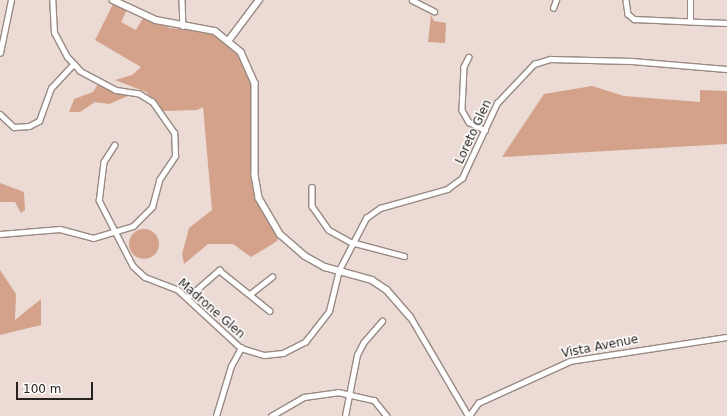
<!DOCTYPE html>
<style>
body{margin:0}
#map{position:relative;width:727px;height:416px;overflow:hidden;background:#ebdbd4;font-family:"DejaVu Sans",sans-serif}
div>[style]{position:absolute}
.green>*{inset:0;background:#d4a28b}
.round{border-radius:50%}
.roads{filter:drop-shadow(1px 0 #988983) drop-shadow(-1px 0 #988983) drop-shadow(0 1px #988983) drop-shadow(0 -1px #988983)}
.minor>*{height:4.5px;margin:-2.25px;padding:0 2.25px;transform-origin:2.25px;border-radius:2.25px;background:#fff}
.tertiary>*{height:5.5px;margin:-2.75px;padding:0 2.75px;transform-origin:2.75px;border-radius:2.75px;background:#fff}
span{translate:-50% -50%;white-space:nowrap;text-align:center;line-height:1.15;-webkit-text-stroke:3px #fff;paint-order:stroke}
.street-label{font-size:12px;color:#28221f}
.scale{position:absolute;left:16px;top:382px;width:77px;height:18px;box-sizing:border-box;border:2px solid #28221f;border-top:0;padding-left:5px;font-size:12px;line-height:14px;white-space:nowrap;color:#28221f;-webkit-text-stroke:3px #fff;paint-order:stroke}
</style>
<div id="map">
<div class="green">
<i style="clip-path:polygon(113px 4px,127px 10px,121px 22px,136px 30px,143px 18px,170px 28px,202px 31px,217px 36px,241px 57px,253px 80px,253px 189px,278px 240px,271px 245px,251px 257px,233px 244px,208px 244px,184px 264px,182px 254px,189px 228px,212px 210px,203px 107px,197px 110px,163px 111px,146px 92px,115px 80px,132px 75px,141px 67px,95px 40px)"></i>
<i style="clip-path:polygon(431px 15px,434px 21px,446px 23px,445px 43px,428px 42px)"></i>
<i style="clip-path:polygon(98px 84px,128px 96px,109px 104px,95px 102px,80px 112px,69px 112px,74px 99px,93px 92px)"></i>
<i style="clip-path:polygon(592px 86px,624px 96px,700px 102px,700px 90px,727px 91px,727px 144px,502px 157px,544px 94px)"></i>
<i style="clip-path:polygon(0 183px,24px 192px,25px 210px,21px 213px,15px 202px,0 202px)"></i>
<i class="round" style="left:129px;top:229px;width:30px;height:30px"></i>
<i style="clip-path:polygon(0 270px,16px 294px,15px 320px,41px 299px,41px 325px,0 335px)"></i>
</div>
<div class="roads">
<div class="minor">
<i style="left:182px;top:0;width:26px;rotate:88deg"></i>
<i style="left:412px;top:0;width:25px;rotate:27deg"></i>
<i style="left:626px;top:0;width:14px;rotate:82deg"></i>
<i style="left:628px;top:14px;width:8px;rotate:40deg"></i>
<i style="left:634px;top:19px;width:93px;rotate:2.5deg"></i>
<i style="left:553px;top:8px;width:9px;rotate:-69deg"></i>
<i style="left:690px;top:22px;width:22px;rotate:-90deg"></i>
<i style="left:0;top:53px;width:54px;rotate:-78.3deg"></i>
<i style="left:469px;top:57px;width:11px;rotate:117deg"></i>
<i style="left:464px;top:67px;width:43px;rotate:92.7deg"></i>
<i style="left:462px;top:110px;width:14px;rotate:60deg"></i>
<i style="left:469px;top:122px;width:18px;rotate:27deg"></i>
<i style="left:0;top:114px;width:19px;rotate:43deg"></i>
<i style="left:14px;top:127px;width:15px;rotate:-4deg"></i>
<i style="left:29px;top:126px;width:11px;rotate:-27deg"></i>
<i style="left:39px;top:121px;width:35px;rotate:-70deg"></i>
<i style="left:51px;top:88px;width:33px;rotate:-47deg"></i>
<i style="left:115px;top:145px;width:20px;rotate:123deg"></i>
<i style="left:104px;top:162px;width:38px;rotate:97deg"></i>
<i style="left:99px;top:200px;width:74px;rotate:62.7deg"></i>
<i style="left:133px;top:266px;width:16px;rotate:43deg"></i>
<i style="left:145px;top:277px;width:34px;rotate:21deg"></i>
<i style="left:177px;top:289px;width:87px;rotate:42.7deg"></i>
<i style="left:241px;top:348px;width:24px;rotate:17deg"></i>
<i style="left:264px;top:355px;width:19px;rotate:-6deg"></i>
<i style="left:283px;top:353px;width:25px;rotate:-27deg"></i>
<i style="left:305px;top:342px;width:39px;rotate:-52deg"></i>
<i style="left:329px;top:311px;width:42px;rotate:-76.3deg"></i>
<i style="left:339px;top:270px;width:59px;rotate:-62.6deg"></i>
<i style="left:366px;top:218px;width:17px;rotate:-36deg"></i>
<i style="left:380px;top:208px;width:70px;rotate:-15.8deg"></i>
<i style="left:447px;top:189px;width:19px;rotate:-36deg"></i>
<i style="left:462px;top:178px;width:83px;rotate:-65deg"></i>
<i style="left:497px;top:103px;width:54px;rotate:-46.5deg"></i>
<i style="left:534px;top:64px;width:17px;rotate:-17deg"></i>
<i style="left:550px;top:59px;width:81px;rotate:1.4deg"></i>
<i style="left:631px;top:61px;width:96px;rotate:4.8deg"></i>
<i style="left:312px;top:187px;width:19px;rotate:90deg"></i>
<i style="left:312px;top:206px;width:29px;rotate:55deg"></i>
<i style="left:329px;top:230px;width:25px;rotate:29deg"></i>
<i style="left:351px;top:242px;width:55px;rotate:14.8deg"></i>
<i style="left:0;top:234px;width:60px;rotate:-4.8deg"></i>
<i style="left:60px;top:229px;width:34px;rotate:15deg"></i>
<i style="left:93px;top:238px;width:42px;rotate:-16.7deg"></i>
<i style="left:133px;top:226px;width:27px;rotate:-45deg"></i>
<i style="left:152px;top:207px;width:28px;rotate:-75deg"></i>
<i style="left:159px;top:180px;width:29px;rotate:-56deg"></i>
<i style="left:175px;top:156px;width:23px;rotate:-92deg"></i>
<i style="left:174px;top:133px;width:38px;rotate:-125deg"></i>
<i style="left:152px;top:102px;width:15px;rotate:-148deg"></i>
<i style="left:139px;top:94px;width:24px;rotate:-171deg"></i>
<i style="left:115px;top:90px;width:40px;rotate:-152deg"></i>
<i style="left:80px;top:71px;width:19px;rotate:-133deg"></i>
<i style="left:67px;top:57px;width:27px;rotate:-118deg"></i>
<i style="left:54px;top:33px;width:33px;rotate:-93deg"></i>
<i style="left:250px;top:294px;width:28px;rotate:-38deg"></i>
<i style="left:187px;top:298px;width:43px;rotate:-41.2deg"></i>
<i style="left:219px;top:270px;width:65px;rotate:38.8deg"></i>
<i style="left:410px;top:316px;width:115px;rotate:59.6deg"></i>
<i style="left:216px;top:416px;width:52px;rotate:-73.3deg"></i>
<i style="left:231px;top:366px;width:21px;rotate:-61deg"></i>
<i style="left:271px;top:416px;width:38px;rotate:-30deg"></i>
<i style="left:304px;top:397px;width:34px;rotate:-8deg"></i>
<i style="left:338px;top:392px;width:37px;rotate:13deg"></i>
<i style="left:374px;top:400px;width:21px;rotate:51deg"></i>
<i style="left:345px;top:416px;width:62px;rotate:-78.9deg"></i>
<i style="left:357px;top:355px;width:13px;rotate:-63deg"></i>
<i style="left:363px;top:343px;width:29px;rotate:-49deg"></i>
<i style="left:469px;top:416px;width:16px;rotate:-55deg"></i>
<i style="left:478px;top:403px;width:101px;rotate:-24.5deg"></i>
<i style="left:570px;top:361px;width:159px;rotate:-8.7deg"></i>
</div>
<div class="tertiary">
<i style="left:113px;top:0;width:47px;rotate:24.9deg"></i>
<i style="left:156px;top:20px;width:60px;rotate:10.6deg"></i>
<i style="left:215px;top:31px;width:33px;rotate:39deg"></i>
<i style="left:241px;top:52px;width:34px;rotate:66deg"></i>
<i style="left:255px;top:83px;width:92px;rotate:90deg"></i>
<i style="left:255px;top:175px;width:23px;rotate:80deg"></i>
<i style="left:259px;top:198px;width:42px;rotate:59.7deg"></i>
<i style="left:280px;top:234px;width:33px;rotate:41deg"></i>
<i style="left:305px;top:256px;width:23px;rotate:29deg"></i>
<i style="left:325px;top:267px;width:49px;rotate:15.5deg"></i>
<i style="left:372px;top:280px;width:18px;rotate:34deg"></i>
<i style="left:387px;top:290px;width:35px;rotate:49deg"></i>
<i style="left:229px;top:40px;width:50px;rotate:-53.1deg"></i>
</div>
</div>
<div class="street-label">
<span style="left:474px;top:132px;rotate:-65deg">Loreto Glen</span>
<span style="left:211px;top:309px;rotate:41deg">Madrone Glen</span>
<span style="left:600px;top:347px;rotate:-11deg">Vista Avenue</span>
</div>
<div class="scale">100 m</div>
</div>
